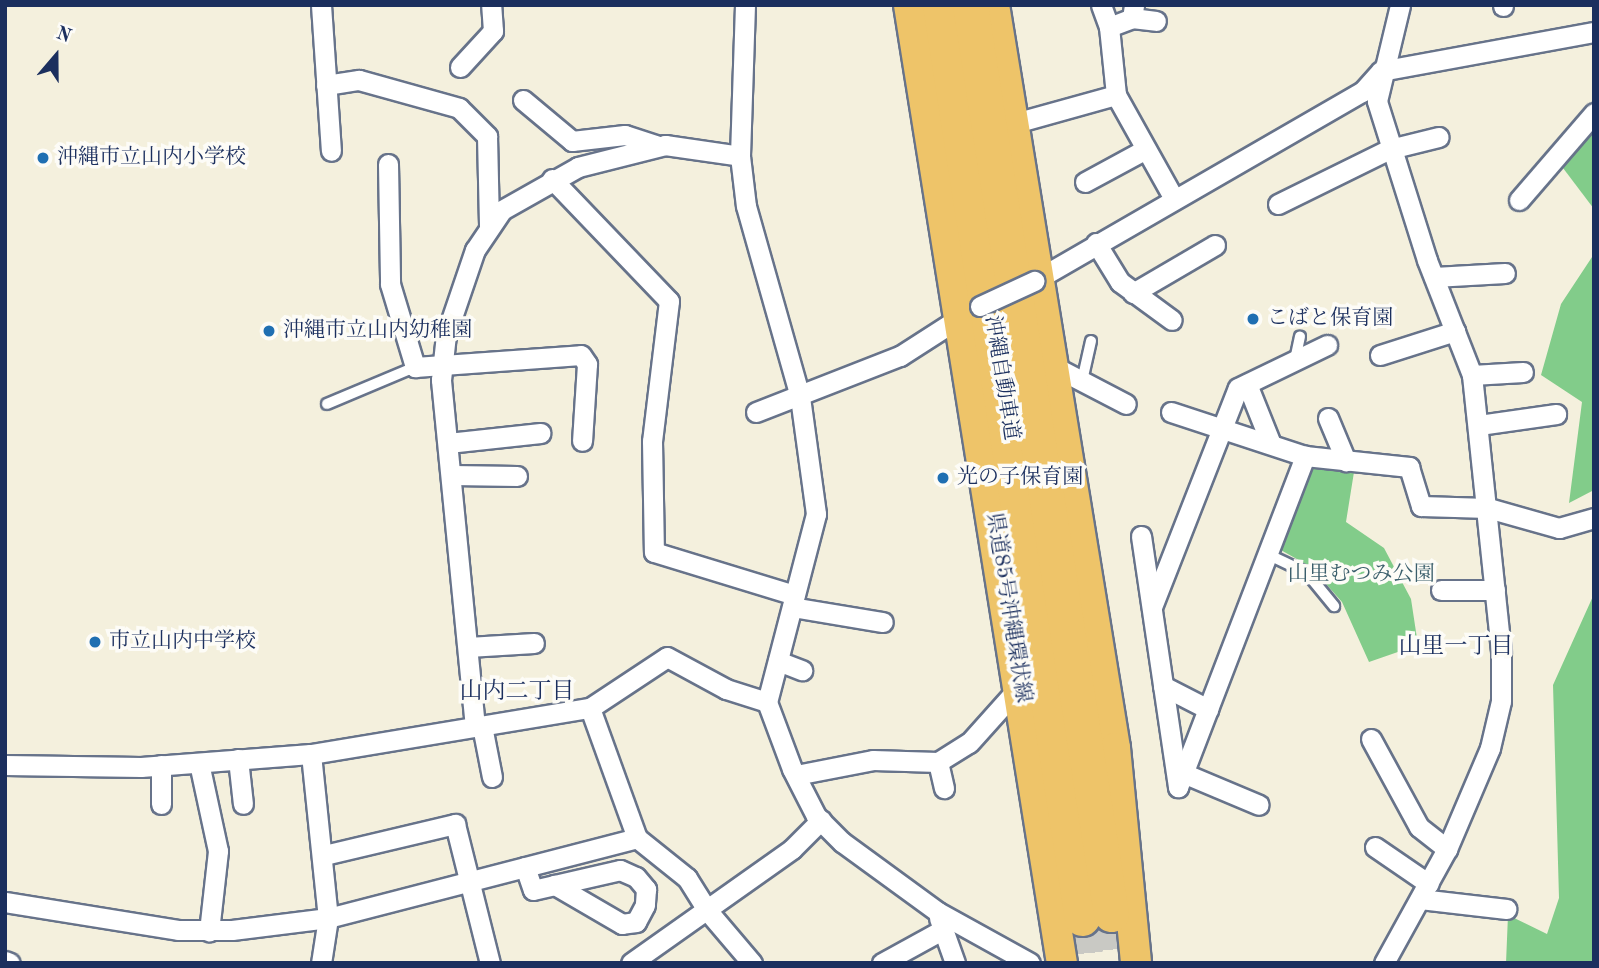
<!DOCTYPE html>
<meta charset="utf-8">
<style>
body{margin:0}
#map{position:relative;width:1599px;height:968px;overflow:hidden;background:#f4f0dd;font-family:"Old Standard TT","Noto Serif JP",serif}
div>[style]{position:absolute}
.green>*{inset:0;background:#82cc8a}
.motorway-tunnel>*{height:35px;margin-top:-17.5px;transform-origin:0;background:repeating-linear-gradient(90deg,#c9c9c4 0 35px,transparent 0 53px)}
.roads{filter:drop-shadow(2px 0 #67738a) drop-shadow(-2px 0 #67738a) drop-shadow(0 2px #67738a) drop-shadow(0 -2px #67738a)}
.service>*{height:10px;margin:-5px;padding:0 5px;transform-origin:5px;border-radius:5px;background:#fff}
.minor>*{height:19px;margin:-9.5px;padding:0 9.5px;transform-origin:9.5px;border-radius:9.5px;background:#fff}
.primary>*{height:30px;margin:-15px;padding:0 15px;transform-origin:15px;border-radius:15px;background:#eec469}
.motorway>*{height:35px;margin:-17.5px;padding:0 17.5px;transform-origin:17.5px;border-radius:17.5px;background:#eec469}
.bridges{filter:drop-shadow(2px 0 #67738a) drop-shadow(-2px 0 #67738a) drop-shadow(0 2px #67738a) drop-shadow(0 -2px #67738a)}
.minor-bridge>*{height:19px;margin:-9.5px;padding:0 9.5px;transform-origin:9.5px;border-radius:9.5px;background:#fff}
.dots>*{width:19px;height:19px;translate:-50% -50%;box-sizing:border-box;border:4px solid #fdfcf7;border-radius:50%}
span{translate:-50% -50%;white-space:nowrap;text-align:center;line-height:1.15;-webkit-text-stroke:7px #fdfcf7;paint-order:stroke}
.poi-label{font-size:21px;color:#1b2f5e}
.left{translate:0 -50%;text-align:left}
.street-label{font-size:21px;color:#1b2f5e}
.park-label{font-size:21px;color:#3a5e6b}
.neighbourhood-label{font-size:23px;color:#1b2f5e}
.frame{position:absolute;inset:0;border:7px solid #1b2f5e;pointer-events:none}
.north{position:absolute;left:21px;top:21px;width:70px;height:70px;-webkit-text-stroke:5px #fdfcf7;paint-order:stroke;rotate:20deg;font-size:19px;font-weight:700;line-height:28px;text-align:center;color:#1b2f5e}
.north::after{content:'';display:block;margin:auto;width:24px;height:32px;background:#1b2f5e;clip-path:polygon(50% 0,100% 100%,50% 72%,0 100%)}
</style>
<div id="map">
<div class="green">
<i style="clip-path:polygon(1594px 129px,1594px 209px,1563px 168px)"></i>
<i style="clip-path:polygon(1594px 254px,1594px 490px,1569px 503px,1582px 402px,1541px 375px,1561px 304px)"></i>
<i style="clip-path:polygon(1302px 468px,1354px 472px,1346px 522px,1384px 548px,1411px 599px,1418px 645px,1369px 662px,1342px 602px,1311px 567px,1279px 549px)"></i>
<i style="clip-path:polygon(1594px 594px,1594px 963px,1506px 963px,1508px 915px,1547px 934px,1559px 898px,1553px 685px)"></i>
</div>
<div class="motorway-tunnel">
<i style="left:1111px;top:914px;width:49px;rotate:84.2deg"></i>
<i style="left:1082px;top:918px;width:45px;rotate:84.9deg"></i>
</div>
<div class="roads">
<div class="service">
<i style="left:1295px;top:360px;width:24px;rotate:-78deg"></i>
<i style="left:1082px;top:381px;width:41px;rotate:-77.3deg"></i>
<i style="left:327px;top:404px;width:95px;rotate:-22.8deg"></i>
<i style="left:1267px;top:554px;width:44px;rotate:25.4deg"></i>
<i style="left:1307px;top:573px;width:43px;rotate:50.7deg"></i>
</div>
<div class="minor">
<i style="left:321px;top:5px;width:146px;rotate:86.1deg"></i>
<i style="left:745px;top:5px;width:151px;rotate:91.9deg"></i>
<i style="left:740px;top:156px;width:50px;rotate:83.2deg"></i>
<i style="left:746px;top:206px;width:198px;rotate:74.2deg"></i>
<i style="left:800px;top:397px;width:118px;rotate:82.2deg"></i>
<i style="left:816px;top:514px;width:194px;rotate:104.6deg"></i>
<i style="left:767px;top:702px;width:72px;rotate:69.5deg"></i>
<i style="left:792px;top:769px;width:53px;rotate:62.9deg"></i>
<i style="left:816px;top:816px;width:37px;rotate:45deg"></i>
<i style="left:842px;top:842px;width:119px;rotate:36.1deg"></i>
<i style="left:938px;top:912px;width:105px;rotate:29deg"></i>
<i style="left:1101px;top:5px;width:23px;rotate:70deg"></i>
<i style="left:1109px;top:27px;width:68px;rotate:84.1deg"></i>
<i style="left:1116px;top:95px;width:117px;rotate:60.8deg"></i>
<i style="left:1503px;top:5px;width:1px;rotate:90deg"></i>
<i style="left:1132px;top:18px;width:24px;rotate:7deg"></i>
<i style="left:1109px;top:27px;width:25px;rotate:-21deg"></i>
<i style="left:1132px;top:18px;width:13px;rotate:-81deg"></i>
<i style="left:460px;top:67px;width:49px;rotate:-47.5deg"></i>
<i style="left:493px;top:31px;width:26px;rotate:-94deg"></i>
<i style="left:326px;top:85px;width:33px;rotate:-9deg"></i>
<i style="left:359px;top:80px;width:104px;rotate:15.6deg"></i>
<i style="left:459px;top:108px;width:40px;rotate:45deg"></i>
<i style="left:487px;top:136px;width:90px;rotate:88.7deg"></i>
<i style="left:523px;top:100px;width:64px;rotate:39.9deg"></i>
<i style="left:572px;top:141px;width:53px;rotate:-6.5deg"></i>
<i style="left:625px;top:135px;width:33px;rotate:18deg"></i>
<i style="left:1015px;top:123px;width:105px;rotate:-15.5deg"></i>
<i style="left:388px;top:164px;width:120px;rotate:89deg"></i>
<i style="left:390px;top:284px;width:87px;rotate:73.2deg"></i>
<i style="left:415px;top:367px;width:166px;rotate:-4.1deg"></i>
<i style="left:581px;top:355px;width:11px;rotate:56deg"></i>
<i style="left:587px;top:364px;width:77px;rotate:93.7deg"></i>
<i style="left:552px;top:179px;width:169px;rotate:46.2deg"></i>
<i style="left:669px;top:301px;width:141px;rotate:96.9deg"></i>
<i style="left:652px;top:441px;width:111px;rotate:89deg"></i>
<i style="left:654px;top:552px;width:147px;rotate:17deg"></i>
<i style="left:1085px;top:182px;width:69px;rotate:-28.4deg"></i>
<i style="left:1519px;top:200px;width:115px;rotate:-49.2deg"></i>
<i style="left:1278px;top:204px;width:125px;rotate:-26.2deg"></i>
<i style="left:1390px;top:149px;width:50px;rotate:-13.8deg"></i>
<i style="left:1096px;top:243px;width:46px;rotate:58.4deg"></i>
<i style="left:1120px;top:282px;width:64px;rotate:36.2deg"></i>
<i style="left:1434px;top:277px;width:71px;rotate:-3.2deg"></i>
<i style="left:1034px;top:281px;width:379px;rotate:-30deg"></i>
<i style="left:1362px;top:92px;width:28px;rotate:-48deg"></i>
<i style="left:1381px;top:71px;width:217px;rotate:-10.4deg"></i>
<i style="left:1133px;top:293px;width:95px;rotate:-30.3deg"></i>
<i style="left:1380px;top:355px;width:79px;rotate:-17.7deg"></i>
<i style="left:1053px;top:366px;width:82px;rotate:27.5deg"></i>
<i style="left:1472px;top:375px;width:51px;rotate:-3.4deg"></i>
<i style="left:1247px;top:384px;width:65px;rotate:68.2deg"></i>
<i style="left:756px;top:412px;width:155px;rotate:-21.3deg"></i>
<i style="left:900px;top:356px;width:80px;rotate:-32.7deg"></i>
<i style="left:1171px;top:412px;width:141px;rotate:18.2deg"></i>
<i style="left:1305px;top:456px;width:105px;rotate:6deg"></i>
<i style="left:1409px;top:467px;width:41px;rotate:72.9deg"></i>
<i style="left:1421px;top:506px;width:67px;rotate:1.7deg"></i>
<i style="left:1488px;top:508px;width:74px;rotate:15.7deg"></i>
<i style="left:1559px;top:528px;width:36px;rotate:-16deg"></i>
<i style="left:1328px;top:418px;width:47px;rotate:67.3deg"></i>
<i style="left:1479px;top:425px;width:78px;rotate:-8.1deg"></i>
<i style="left:448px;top:443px;width:93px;rotate:-6.2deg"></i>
<i style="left:452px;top:475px;width:65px;rotate:0.9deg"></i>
<i style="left:1141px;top:536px;width:254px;rotate:81.6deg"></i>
<i style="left:1178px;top:787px;width:355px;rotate:-69deg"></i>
<i style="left:1441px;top:590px;width:54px"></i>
<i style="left:792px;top:607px;width:92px;rotate:9.4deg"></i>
<i style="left:1152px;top:607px;width:235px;rotate:-68.6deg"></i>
<i style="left:1238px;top:388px;width:99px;rotate:-25.8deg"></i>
<i style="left:468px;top:647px;width:66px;rotate:-3.5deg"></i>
<i style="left:778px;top:661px;width:26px;rotate:21deg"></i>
<i style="left:1163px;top:686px;width:51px;rotate:27.1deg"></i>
<i style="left:482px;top:726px;width:52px;rotate:78.9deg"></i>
<i style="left:475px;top:727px;width:349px;rotate:-95.6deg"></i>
<i style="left:441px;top:380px;width:45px;rotate:-83.7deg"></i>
<i style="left:446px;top:335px;width:90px;rotate:-71.2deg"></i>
<i style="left:475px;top:250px;width:48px;rotate:-56deg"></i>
<i style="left:502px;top:210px;width:87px;rotate:-29.5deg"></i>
<i style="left:578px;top:167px;width:90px;rotate:-14.2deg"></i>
<i style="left:665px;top:145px;width:76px;rotate:8.3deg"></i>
<i style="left:1371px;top:739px;width:100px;rotate:61.4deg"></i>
<i style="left:1419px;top:827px;width:36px;rotate:38deg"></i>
<i style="left:311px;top:754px;width:165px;rotate:84.1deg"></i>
<i style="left:328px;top:918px;width:46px;rotate:98.8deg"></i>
<i style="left:238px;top:759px;width:45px;rotate:83.7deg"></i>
<i style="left:938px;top:762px;width:27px;rotate:77deg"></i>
<i style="left:199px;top:763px;width:90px;rotate:77.8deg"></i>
<i style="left:218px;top:851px;width:81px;rotate:96.4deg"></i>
<i style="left:5px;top:765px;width:136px;rotate:0.8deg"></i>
<i style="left:141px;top:767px;width:170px;rotate:-4.4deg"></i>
<i style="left:311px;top:754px;width:283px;rotate:-9.4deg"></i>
<i style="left:590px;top:708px;width:92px;rotate:-33.5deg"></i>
<i style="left:667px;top:657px;width:67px;rotate:28.5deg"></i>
<i style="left:726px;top:689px;width:43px;rotate:17.6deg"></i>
<i style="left:161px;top:765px;width:39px;rotate:90deg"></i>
<i style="left:1183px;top:773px;width:82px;rotate:22.8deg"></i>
<i style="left:796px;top:775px;width:78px;rotate:-11deg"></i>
<i style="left:873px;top:760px;width:65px;rotate:1.8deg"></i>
<i style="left:938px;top:762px;width:36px;rotate:-32deg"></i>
<i style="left:969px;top:743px;width:78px;rotate:-48.1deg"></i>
<i style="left:637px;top:838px;width:64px;rotate:38.7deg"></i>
<i style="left:687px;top:878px;width:36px;rotate:58deg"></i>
<i style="left:706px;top:909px;width:71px;rotate:49.6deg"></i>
<i style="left:1375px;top:847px;width:65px;rotate:34.4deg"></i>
<i style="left:324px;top:855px;width:135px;rotate:-13.3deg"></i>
<i style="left:455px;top:824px;width:143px;rotate:75.9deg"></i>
<i style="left:525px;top:867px;width:24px;rotate:71deg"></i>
<i style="left:533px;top:890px;width:89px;rotate:-12.9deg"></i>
<i style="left:620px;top:870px;width:17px;rotate:24deg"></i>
<i style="left:636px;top:877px;width:16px;rotate:50deg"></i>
<i style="left:646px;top:889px;width:16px;rotate:94deg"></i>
<i style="left:645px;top:905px;width:19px;rotate:118deg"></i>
<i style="left:636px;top:922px;width:14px;rotate:172deg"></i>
<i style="left:622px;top:924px;width:78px;rotate:-149.8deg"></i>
<i style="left:1420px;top:899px;width:87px;rotate:6.6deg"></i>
<i style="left:5px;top:902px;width:175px;rotate:9.2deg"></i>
<i style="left:178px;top:930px;width:54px"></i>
<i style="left:232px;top:930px;width:97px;rotate:-7.1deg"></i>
<i style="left:328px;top:918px;width:319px;rotate:-14.5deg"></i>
<i style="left:637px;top:838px;width:138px;rotate:-109.9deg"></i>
<i style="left:939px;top:918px;width:48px;rotate:70.4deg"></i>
<i style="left:5px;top:961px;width:5px;rotate:22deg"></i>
<i style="left:631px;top:963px;width:197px;rotate:-35.3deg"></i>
<i style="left:792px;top:849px;width:41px;rotate:-45deg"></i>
<i style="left:882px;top:963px;width:68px;rotate:-28.8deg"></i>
<i style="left:1384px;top:963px;width:130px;rotate:-61.1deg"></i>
<i style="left:1447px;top:849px;width:110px;rotate:-66.9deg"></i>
<i style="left:1490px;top:748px;width:48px;rotate:-76.8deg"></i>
<i style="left:1501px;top:701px;width:50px;rotate:-90deg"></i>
<i style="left:1501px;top:651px;width:278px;rotate:-96deg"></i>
<i style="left:1472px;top:375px;width:123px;rotate:-111.4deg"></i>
<i style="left:1427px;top:260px;width:167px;rotate:-107.5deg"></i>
<i style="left:1377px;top:101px;width:99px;rotate:-76.5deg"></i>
</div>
<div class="primary">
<i style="left:909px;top:5px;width:970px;rotate:80.93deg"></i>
<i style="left:994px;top:5px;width:753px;rotate:80.75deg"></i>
<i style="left:1115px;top:748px;width:216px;rotate:84.4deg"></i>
</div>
<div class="motorway">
<i style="left:940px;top:5px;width:924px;rotate:81.16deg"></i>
<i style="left:970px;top:5px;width:920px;rotate:81.18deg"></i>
</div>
</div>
<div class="bridges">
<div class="minor-bridge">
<i style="left:980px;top:306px;width:60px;rotate:-24.8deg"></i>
</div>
</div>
<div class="dots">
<i style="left:43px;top:158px;background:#1f6fb2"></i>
<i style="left:1253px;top:319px;background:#1f6fb2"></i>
<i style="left:269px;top:331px;background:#1f6fb2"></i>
<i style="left:943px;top:478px;background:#1f6fb2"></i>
<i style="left:95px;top:642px;background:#1f6fb2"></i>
</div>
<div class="poi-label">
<span class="left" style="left:57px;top:158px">沖縄市立山内小学校</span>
<span class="left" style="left:1267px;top:319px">こばと保育園</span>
<span class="left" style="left:283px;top:331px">沖縄市立山内幼稚園</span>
<span class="left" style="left:957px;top:478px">光の子保育園</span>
<span class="left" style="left:109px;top:642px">市立山内中学校</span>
</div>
<div class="street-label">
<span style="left:1001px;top:378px;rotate:81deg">沖縄自動車道</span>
<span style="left:1008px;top:608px;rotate:81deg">県道85号沖縄環状線</span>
</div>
<div class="park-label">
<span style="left:1361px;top:575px">山里むつみ公園</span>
</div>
<div class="neighbourhood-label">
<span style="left:1456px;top:647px">山里一丁目</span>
<span style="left:517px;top:692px">山内二丁目</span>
</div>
<div class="frame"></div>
<div class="north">N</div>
</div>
